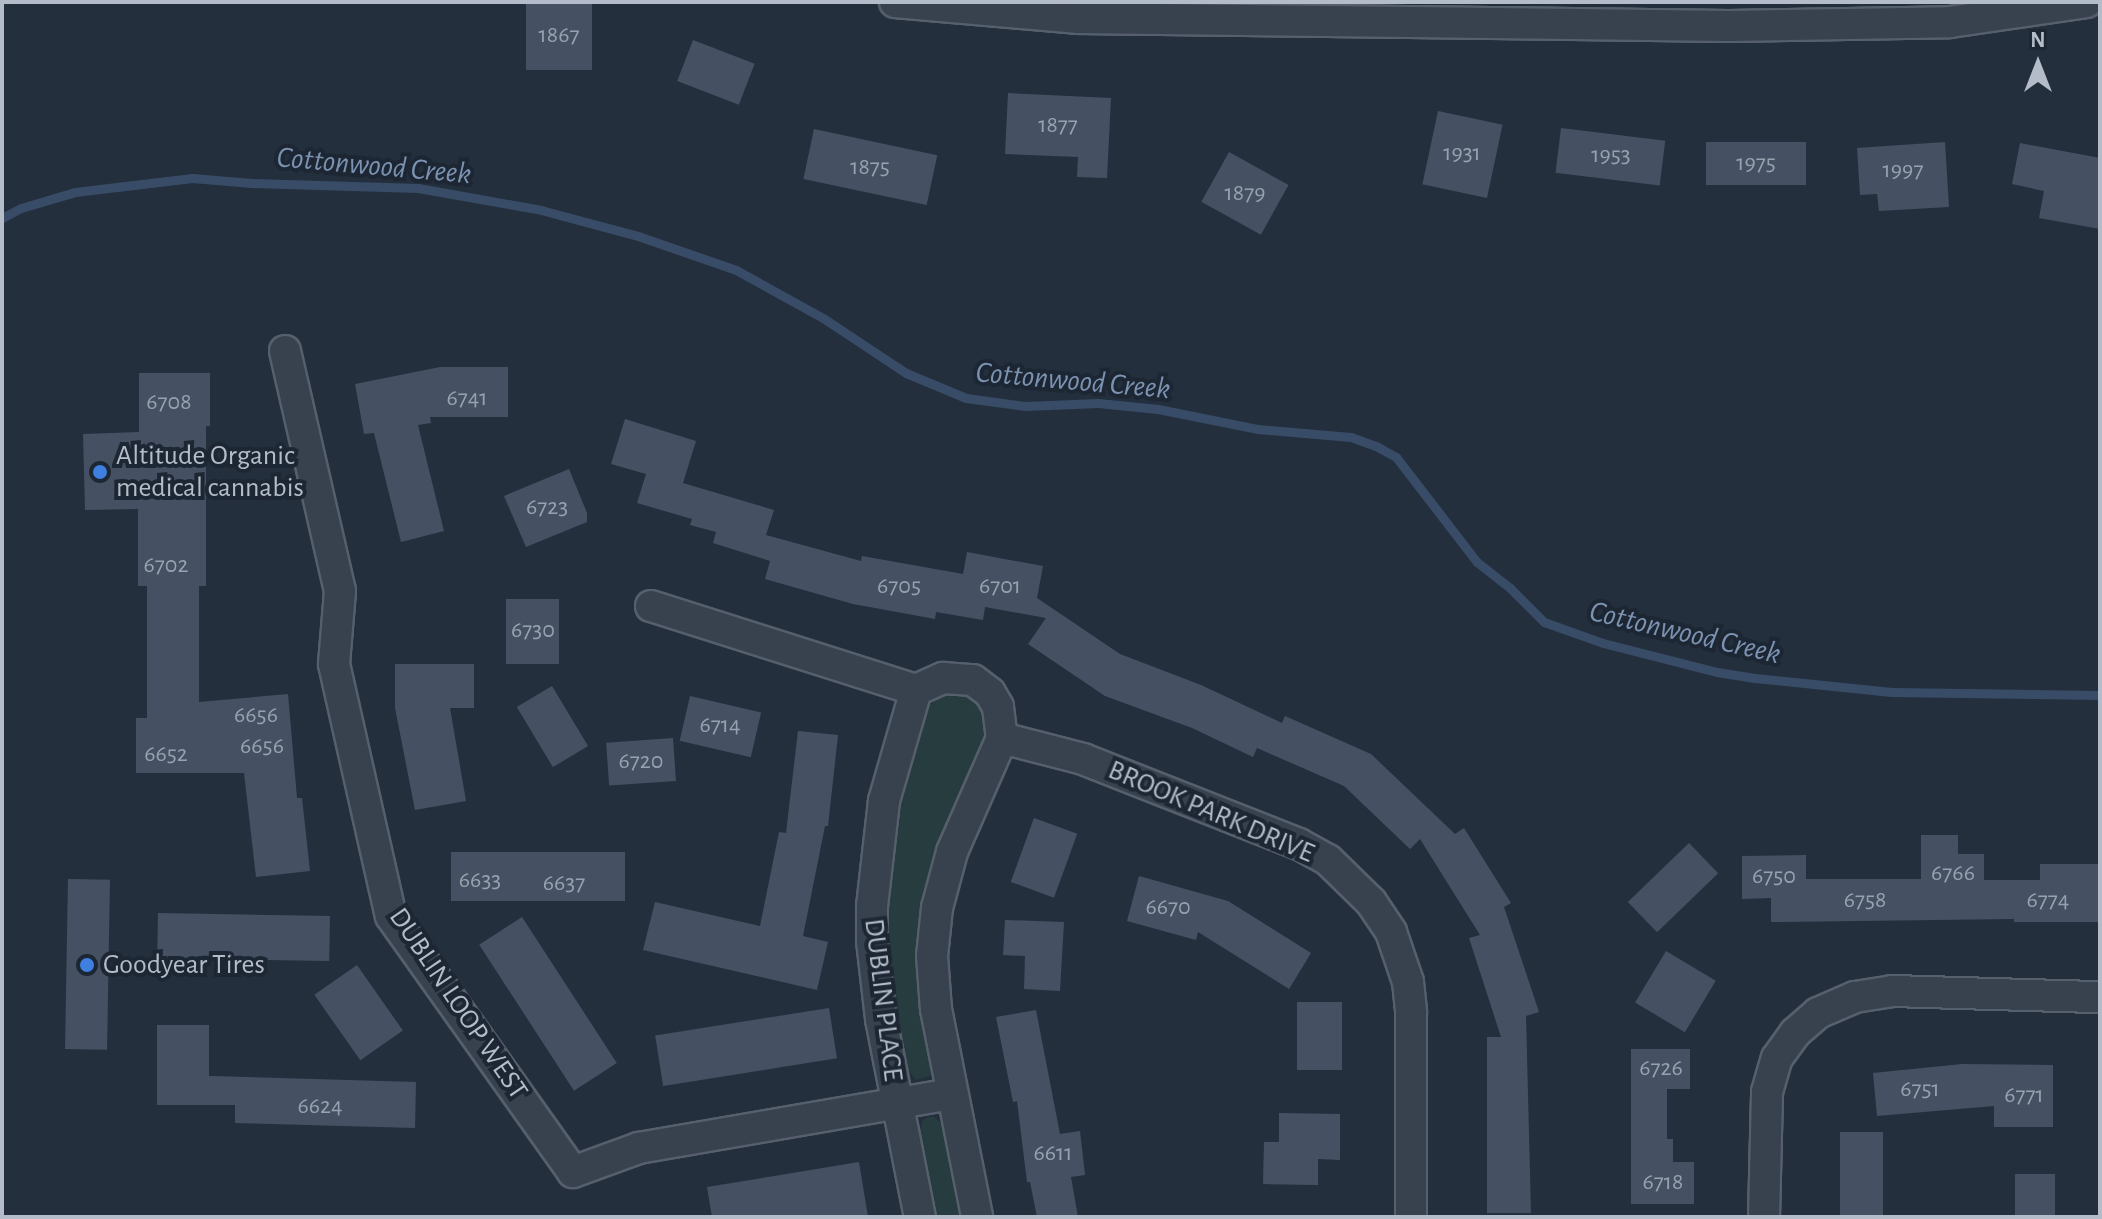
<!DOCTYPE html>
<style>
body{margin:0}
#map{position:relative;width:2102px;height:1219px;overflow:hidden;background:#242f3e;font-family:"Alegreya Sans",sans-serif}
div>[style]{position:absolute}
.green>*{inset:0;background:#263c3f}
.stream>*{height:9px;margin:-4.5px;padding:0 4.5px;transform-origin:4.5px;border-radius:4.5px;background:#394c67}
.building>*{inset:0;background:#455162;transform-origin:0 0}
.roads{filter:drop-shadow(2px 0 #565f6c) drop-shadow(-2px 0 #565f6c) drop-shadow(0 2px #565f6c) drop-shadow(0 -2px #565f6c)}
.minor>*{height:30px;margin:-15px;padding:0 15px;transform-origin:15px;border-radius:15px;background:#38414e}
.dots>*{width:22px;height:22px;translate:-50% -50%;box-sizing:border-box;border:4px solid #1d2633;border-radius:50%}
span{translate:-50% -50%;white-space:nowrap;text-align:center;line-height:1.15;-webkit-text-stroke:8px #1d2633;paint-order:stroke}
.number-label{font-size:24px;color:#98a1af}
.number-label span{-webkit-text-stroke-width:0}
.poi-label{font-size:28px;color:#b4bcc9}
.left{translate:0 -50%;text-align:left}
.street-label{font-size:28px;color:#b4bcc9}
.water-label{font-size:30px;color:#7c92b1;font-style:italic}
.frame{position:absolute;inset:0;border:4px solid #b4bcc9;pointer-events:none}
.north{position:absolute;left:1998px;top:24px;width:80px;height:80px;-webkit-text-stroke:6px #1d2633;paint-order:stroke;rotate:0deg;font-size:22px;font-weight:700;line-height:32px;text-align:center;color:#b4bcc9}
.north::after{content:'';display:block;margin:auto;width:28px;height:36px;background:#b4bcc9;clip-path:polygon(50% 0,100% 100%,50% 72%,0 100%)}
</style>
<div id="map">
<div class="green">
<i style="clip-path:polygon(948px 692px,967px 694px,977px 702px,985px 713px,987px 738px,945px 826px,927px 882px,919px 936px,919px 992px,932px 1068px,930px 1076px,916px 1080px,906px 1067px,902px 1053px,890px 981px,887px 949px,890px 857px,896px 812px,920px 722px,928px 706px)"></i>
<i style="clip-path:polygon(929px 1117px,935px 1117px,944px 1127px,962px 1217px,936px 1217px,919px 1132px,923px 1120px)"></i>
</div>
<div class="stream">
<i style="left:2px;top:218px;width:21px;rotate:-28deg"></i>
<i style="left:21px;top:208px;width:56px;rotate:-16.5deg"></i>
<i style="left:75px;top:192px;width:118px;rotate:-6.8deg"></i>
<i style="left:192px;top:178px;width:60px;rotate:4.8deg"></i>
<i style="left:252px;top:183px;width:166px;rotate:1.7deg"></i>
<i style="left:418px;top:188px;width:125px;rotate:10.1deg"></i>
<i style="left:541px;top:210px;width:100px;rotate:15deg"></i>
<i style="left:638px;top:236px;width:104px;rotate:19.1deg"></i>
<i style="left:736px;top:270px;width:99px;rotate:28.9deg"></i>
<i style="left:823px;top:318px;width:100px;rotate:33.5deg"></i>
<i style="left:906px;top:373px;width:65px;rotate:22.6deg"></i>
<i style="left:966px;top:398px;width:60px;rotate:7.7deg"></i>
<i style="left:1025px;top:406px;width:73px;rotate:-2.4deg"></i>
<i style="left:1098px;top:403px;width:60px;rotate:5.7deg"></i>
<i style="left:1158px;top:409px;width:101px;rotate:11.4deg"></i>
<i style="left:1257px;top:429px;width:94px;rotate:4.9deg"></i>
<i style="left:1351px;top:437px;width:27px;rotate:20deg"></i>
<i style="left:1376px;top:446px;width:23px;rotate:29deg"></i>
<i style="left:1396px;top:457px;width:133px;rotate:52.4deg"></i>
<i style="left:1477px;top:562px;width:42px;rotate:38.2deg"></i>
<i style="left:1510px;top:588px;width:48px;rotate:45deg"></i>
<i style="left:1544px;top:622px;width:63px;rotate:19.6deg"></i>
<i style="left:1603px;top:643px;width:118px;rotate:14.3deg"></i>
<i style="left:1717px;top:672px;width:38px;rotate:9deg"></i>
<i style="left:1755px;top:678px;width:137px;rotate:5.9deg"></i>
<i style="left:1891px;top:692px;width:209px;rotate:0.8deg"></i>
</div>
<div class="building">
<i style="left:526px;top:2px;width:66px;height:68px"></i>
<i style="left:693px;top:40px;width:66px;height:44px;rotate:21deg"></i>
<i style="clip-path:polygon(1008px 93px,1111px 98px,1107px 178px,1077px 177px,1078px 157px,1005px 154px)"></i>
<i style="left:1438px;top:111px;width:66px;height:75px;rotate:12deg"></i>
<i style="left:1561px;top:128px;width:105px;height:45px;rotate:7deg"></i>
<i style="left:814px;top:129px;width:126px;height:51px;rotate:12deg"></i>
<i style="left:1706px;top:142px;width:100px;height:43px"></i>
<i style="clip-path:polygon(1945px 142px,1949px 207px,1879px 211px,1877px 194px,1860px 195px,1857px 148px)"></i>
<i style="clip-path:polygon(2020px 143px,2100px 158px,2100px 229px,2039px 218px,2044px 191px,2012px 184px)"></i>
<i style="left:1229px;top:152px;width:68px;height:57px;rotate:29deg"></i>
<i style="clip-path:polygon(440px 367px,508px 367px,508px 417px,430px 417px,431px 423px,418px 425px,444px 531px,401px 542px,374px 433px,364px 434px,355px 384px)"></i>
<i style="clip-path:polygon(139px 373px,210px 373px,210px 426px,206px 426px,206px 586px,199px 586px,199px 702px,288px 694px,297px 798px,302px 798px,310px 871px,256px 877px,244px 773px,136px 773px,136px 718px,147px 718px,147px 586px,138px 586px,138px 509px,85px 510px,83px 434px,139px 432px)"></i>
<i style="clip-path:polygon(625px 419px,696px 441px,683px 483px,774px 510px,766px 535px,861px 561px,862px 556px,963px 574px,967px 552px,1043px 566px,1037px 598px,1120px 654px,1201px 685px,1282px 723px,1285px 716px,1371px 754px,1455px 834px,1464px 828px,1511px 903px,1504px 907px,1539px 1012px,1526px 1016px,1531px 1213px,1487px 1213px,1487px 1037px,1501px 1037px,1469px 938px,1480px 935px,1420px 839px,1410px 849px,1344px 786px,1257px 748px,1253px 757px,1192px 728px,1105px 696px,1028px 644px,1046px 618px,985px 607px,983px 620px,936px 612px,935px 619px,853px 604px,765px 579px,770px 561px,713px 543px,716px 532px,690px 525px,692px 519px,637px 503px,646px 474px,611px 464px)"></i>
<i style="clip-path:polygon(569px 469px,587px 513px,587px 522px,526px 547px,504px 496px)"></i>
<i style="left:506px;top:599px;width:53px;height:65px"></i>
<i style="clip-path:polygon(395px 664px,474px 664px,474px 708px,450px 708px,466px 801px,415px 810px,395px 708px)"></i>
<i style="left:552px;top:686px;width:70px;height:41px;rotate:59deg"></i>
<i style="left:690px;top:696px;width:73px;height:46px;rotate:13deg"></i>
<i style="clip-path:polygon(798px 731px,838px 735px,828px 826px,825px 826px,803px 936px,828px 942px,817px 990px,643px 950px,655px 902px,760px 926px,779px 832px,786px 833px)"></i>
<i style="left:673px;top:738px;width:43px;height:67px;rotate:86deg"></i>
<i style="left:1034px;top:818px;width:46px;height:68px;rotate:20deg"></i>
<i style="clip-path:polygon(1921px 835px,1958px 835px,1958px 854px,1984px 854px,1984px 880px,2040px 880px,2040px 864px,2100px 864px,2100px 922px,2014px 922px,2014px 919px,1771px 922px,1771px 898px,1742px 899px,1742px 856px,1806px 855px,1806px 879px,1921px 879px)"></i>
<i style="left:1689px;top:843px;width:42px;height:85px;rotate:46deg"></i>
<i style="left:451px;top:852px;width:174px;height:49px"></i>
<i style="clip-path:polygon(1139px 876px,1228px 901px,1311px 953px,1289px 989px,1198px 932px,1196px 940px,1127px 921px)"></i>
<i style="left:68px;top:879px;width:42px;height:170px;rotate:1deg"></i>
<i style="left:158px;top:913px;width:172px;height:45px;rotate:1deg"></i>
<i style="left:522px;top:917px;width:174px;height:51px;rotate:57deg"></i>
<i style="clip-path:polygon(1005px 920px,1064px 922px,1060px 991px,1024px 989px,1025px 956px,1003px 955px)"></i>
<i style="left:1666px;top:951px;width:58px;height:60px;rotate:31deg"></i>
<i style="left:357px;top:965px;width:80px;height:52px;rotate:55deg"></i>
<i style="left:1297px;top:1002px;width:45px;height:68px"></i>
<i style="left:829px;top:1008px;width:51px;height:176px;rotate:81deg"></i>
<i style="clip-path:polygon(1036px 1010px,1060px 1134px,1080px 1131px,1085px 1175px,1071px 1177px,1078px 1217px,1037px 1217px,1030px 1182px,1027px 1182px,1017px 1101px,1013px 1102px,996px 1017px)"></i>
<i style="clip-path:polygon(157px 1025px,209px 1025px,209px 1076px,416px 1082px,415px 1128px,235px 1123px,235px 1105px,157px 1105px)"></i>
<i style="clip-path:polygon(1631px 1049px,1690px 1049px,1690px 1089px,1667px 1089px,1667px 1139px,1673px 1139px,1673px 1162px,1694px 1162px,1694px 1204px,1631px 1204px)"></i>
<i style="clip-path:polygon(1962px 1064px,2053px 1065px,2053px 1127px,1994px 1127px,1994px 1106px,1877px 1116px,1873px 1073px)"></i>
<i style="clip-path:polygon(1279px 1113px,1340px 1114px,1340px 1160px,1318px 1159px,1318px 1185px,1263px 1184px,1264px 1142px,1279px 1142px)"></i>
<i style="left:1840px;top:1132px;width:43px;height:85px"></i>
<i style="clip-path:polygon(859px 1162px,868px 1217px,712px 1217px,707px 1187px)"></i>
<i style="left:2015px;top:1174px;width:40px;height:43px"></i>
</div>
<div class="roads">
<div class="minor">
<i style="left:895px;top:2px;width:184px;rotate:5deg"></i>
<i style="left:1078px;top:18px;width:651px;rotate:0.7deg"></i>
<i style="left:1729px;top:26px;width:221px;rotate:-1deg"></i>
<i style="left:1950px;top:22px;width:138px;rotate:-8.3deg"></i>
<i style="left:285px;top:351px;width:246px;rotate:77.1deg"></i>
<i style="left:340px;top:591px;width:73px;rotate:94.7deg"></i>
<i style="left:334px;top:664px;width:258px;rotate:77.3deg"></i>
<i style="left:391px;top:916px;width:314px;rotate:54.6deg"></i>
<i style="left:573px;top:1172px;width:70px;rotate:-20deg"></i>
<i style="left:639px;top:1148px;width:318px;rotate:-9.8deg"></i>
<i style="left:651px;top:606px;width:278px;rotate:17.6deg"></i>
<i style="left:916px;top:690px;width:30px;rotate:-24deg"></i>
<i style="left:943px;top:678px;width:30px;rotate:4deg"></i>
<i style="left:973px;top:680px;width:21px;rotate:37deg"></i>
<i style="left:990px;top:693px;width:16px;rotate:60deg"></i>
<i style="left:998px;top:707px;width:31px;rotate:83deg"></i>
<i style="left:1002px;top:738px;width:124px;rotate:113.7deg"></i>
<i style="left:952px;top:852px;width:58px;rotate:105deg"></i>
<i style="left:937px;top:908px;width:48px;rotate:95.9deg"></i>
<i style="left:932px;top:956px;width:53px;rotate:85.7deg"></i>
<i style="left:936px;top:1009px;width:212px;rotate:78.8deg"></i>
<i style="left:916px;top:690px;width:116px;rotate:106.1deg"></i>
<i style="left:884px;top:801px;width:106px;rotate:96.5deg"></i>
<i style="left:872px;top:906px;width:35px;rotate:90deg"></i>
<i style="left:872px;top:941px;width:79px;rotate:83.4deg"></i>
<i style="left:881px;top:1019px;width:202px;rotate:78.9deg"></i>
<i style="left:1002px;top:738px;width:84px;rotate:14.5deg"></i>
<i style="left:1083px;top:759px;width:232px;rotate:21.5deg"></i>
<i style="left:1299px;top:844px;width:33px;rotate:29deg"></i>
<i style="left:1328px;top:860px;width:60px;rotate:44.3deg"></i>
<i style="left:1371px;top:902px;width:36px;rotate:56deg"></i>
<i style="left:1391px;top:932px;width:53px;rotate:71.2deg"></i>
<i style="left:1408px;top:982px;width:31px;rotate:84deg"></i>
<i style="left:1411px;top:1013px;width:204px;rotate:90deg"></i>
<i style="left:1764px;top:1217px;width:125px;rotate:-88.6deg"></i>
<i style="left:1767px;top:1092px;width:35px;rotate:-74deg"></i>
<i style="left:1777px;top:1058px;width:31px;rotate:-54deg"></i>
<i style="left:1795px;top:1033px;width:30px;rotate:-41deg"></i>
<i style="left:1818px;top:1013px;width:40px;rotate:-23.4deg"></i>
<i style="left:1855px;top:997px;width:37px;rotate:-9deg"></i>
<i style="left:1892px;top:991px;width:208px;rotate:1.7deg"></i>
</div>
</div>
<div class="dots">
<i style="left:100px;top:472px;background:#3f7fe0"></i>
<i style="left:87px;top:965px;background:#3f7fe0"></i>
</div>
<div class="number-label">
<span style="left:559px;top:36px">1867</span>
<span style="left:1058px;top:126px">1877</span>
<span style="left:1462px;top:154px">1931</span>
<span style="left:1611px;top:156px">1953</span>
<span style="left:1756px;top:164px">1975</span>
<span style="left:870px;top:168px">1875</span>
<span style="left:1903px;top:171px">1997</span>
<span style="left:1245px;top:194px">1879</span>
<span style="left:467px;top:399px">6741</span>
<span style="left:169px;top:403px">6708</span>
<span style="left:547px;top:508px">6723</span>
<span style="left:166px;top:566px">6702</span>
<span style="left:899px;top:587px">6705</span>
<span style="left:1000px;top:587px">6701</span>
<span style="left:533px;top:631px">6730</span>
<span style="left:256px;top:716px">6656</span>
<span style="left:720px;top:726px">6714</span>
<span style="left:262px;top:747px">6656</span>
<span style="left:166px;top:755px">6652</span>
<span style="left:641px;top:762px">6720</span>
<span style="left:1953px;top:874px">6766</span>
<span style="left:1774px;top:877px">6750</span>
<span style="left:480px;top:881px">6633</span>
<span style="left:564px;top:884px">6637</span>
<span style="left:1865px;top:901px">6758</span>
<span style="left:2048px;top:901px">6774</span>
<span style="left:1168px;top:908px">6670</span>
<span style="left:1661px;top:1069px">6726</span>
<span style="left:1920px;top:1090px">6751</span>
<span style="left:2024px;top:1096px">6771</span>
<span style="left:320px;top:1107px">6624</span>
<span style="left:1053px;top:1154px">6611</span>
<span style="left:1663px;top:1183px">6718</span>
</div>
<div class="poi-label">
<span class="left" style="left:116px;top:472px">Altitude Organic<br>medical cannabis</span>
<span class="left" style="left:103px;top:965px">Goodyear Tires</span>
</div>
<div class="street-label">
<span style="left:1211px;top:812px;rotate:23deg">BROOK PARK DRIVE</span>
<span style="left:883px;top:1000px;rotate:83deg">DUBLIN PLACE</span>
<span style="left:458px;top:1004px;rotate:56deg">DUBLIN LOOP WEST</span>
</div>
<div class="water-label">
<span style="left:374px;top:166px;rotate:5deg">Cottonwood Creek</span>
<span style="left:1073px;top:381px;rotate:5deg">Cottonwood Creek</span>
<span style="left:1685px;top:633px;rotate:13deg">Cottonwood Creek</span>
</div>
<div class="frame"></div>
<div class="north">N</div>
</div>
